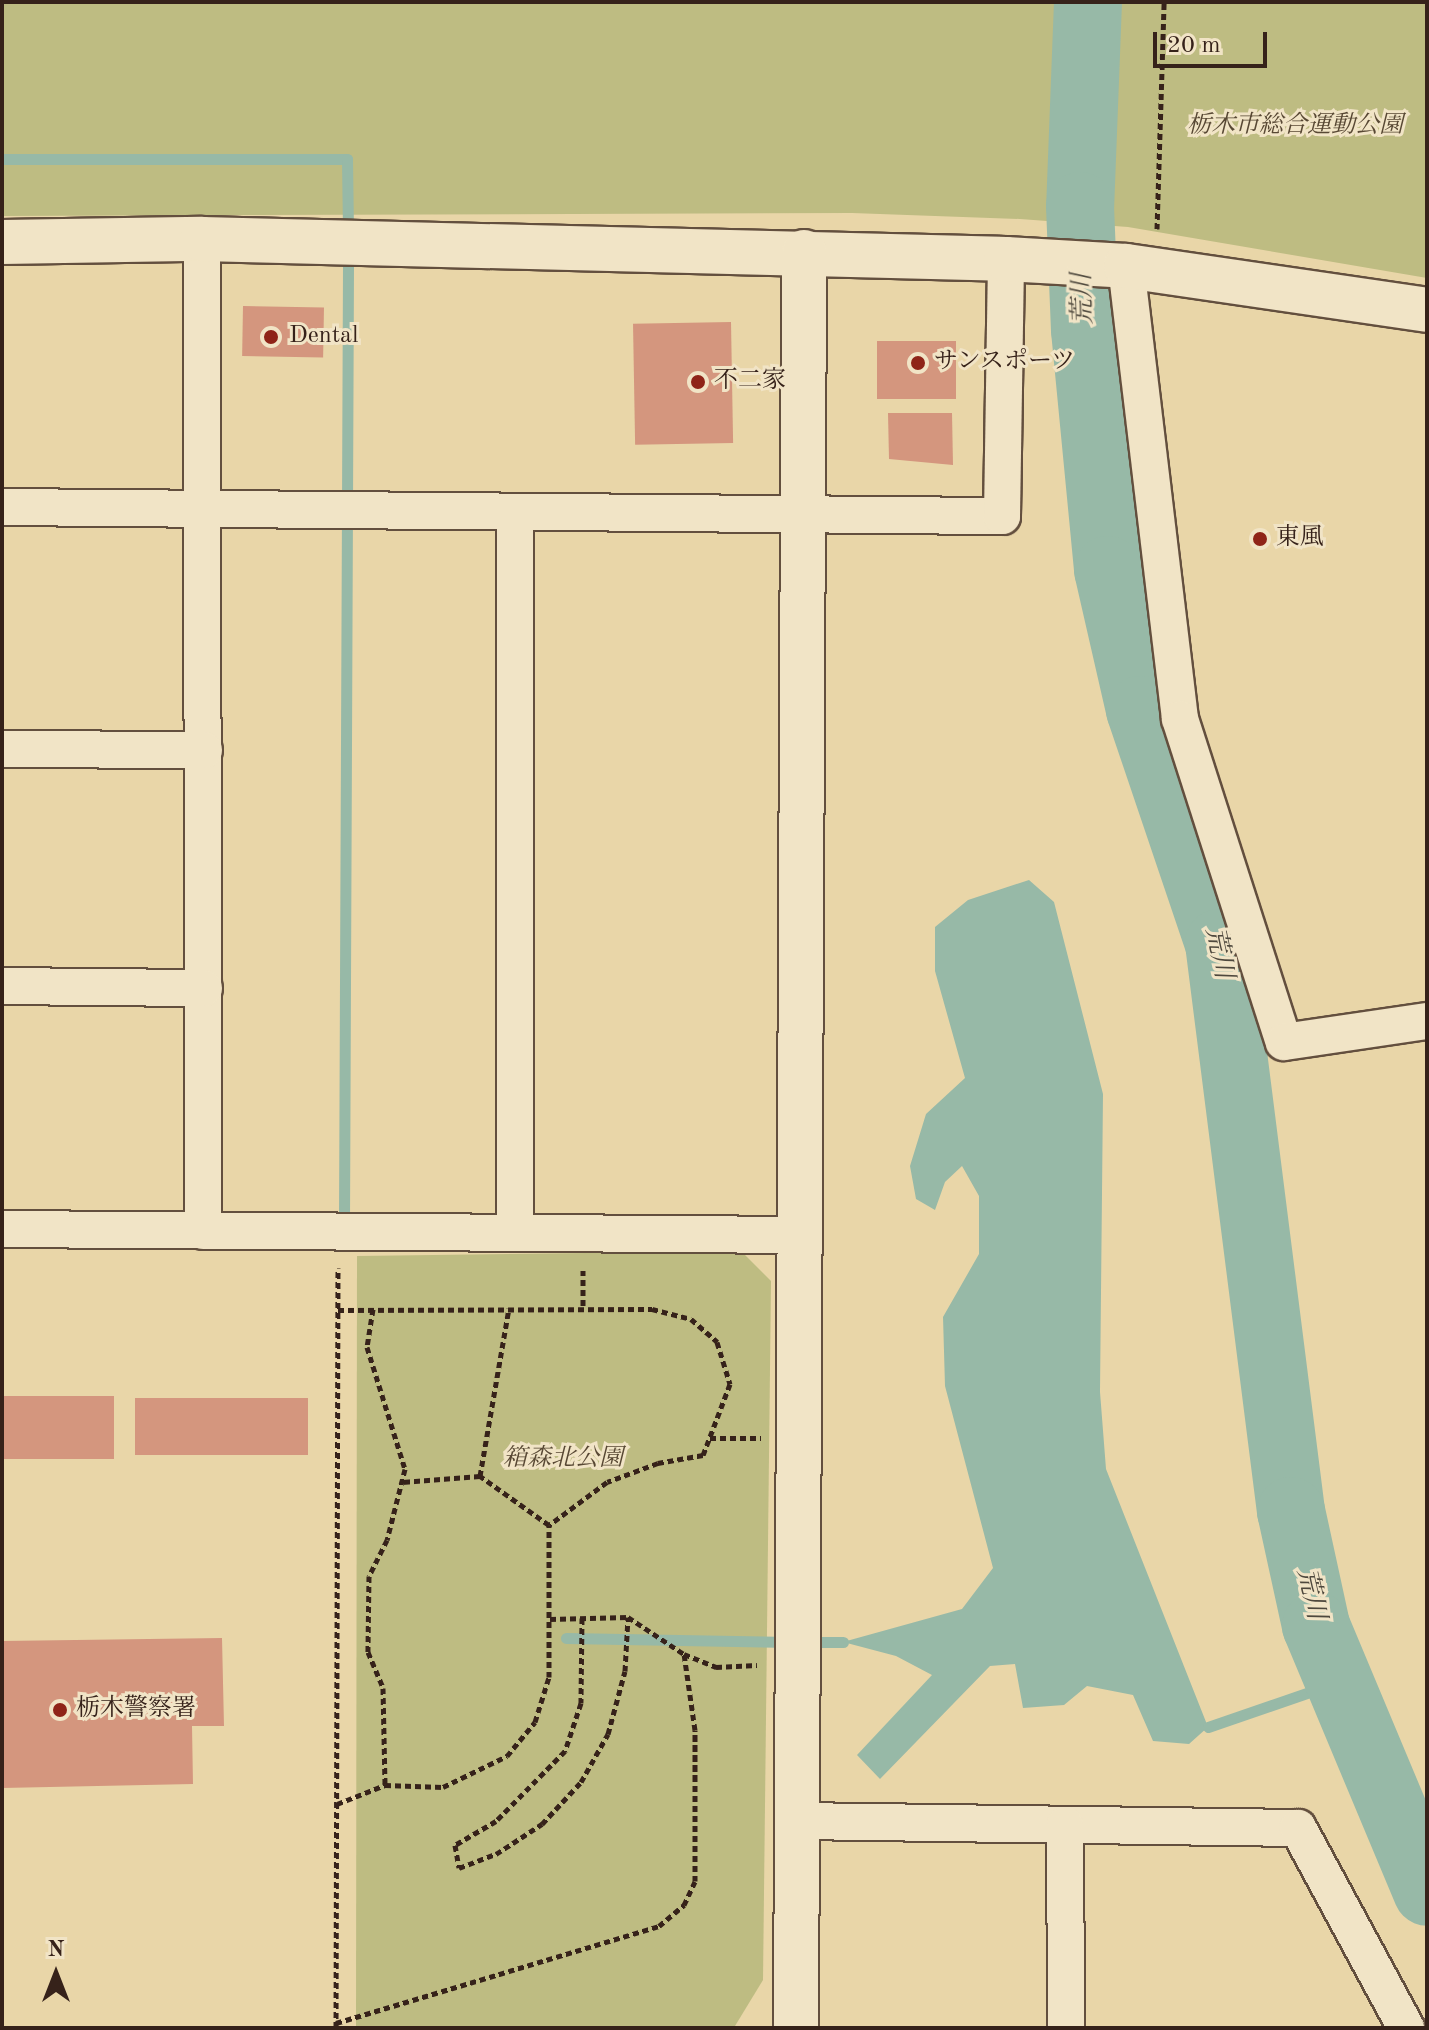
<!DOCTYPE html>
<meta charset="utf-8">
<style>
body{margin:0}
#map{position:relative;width:1429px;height:2030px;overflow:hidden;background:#e9d6a8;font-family:"Old Standard TT","Noto Serif JP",serif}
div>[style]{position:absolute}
.green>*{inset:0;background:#bebc82}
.water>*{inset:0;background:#97b9a7}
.stream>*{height:11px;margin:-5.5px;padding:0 5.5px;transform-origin:5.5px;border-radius:5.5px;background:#97b9a7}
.river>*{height:68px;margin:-34px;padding:0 34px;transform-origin:34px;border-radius:34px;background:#97b9a7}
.building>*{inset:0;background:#d4967e;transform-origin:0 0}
.path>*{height:5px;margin-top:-2.5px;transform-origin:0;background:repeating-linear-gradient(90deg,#36221a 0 6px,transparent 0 10px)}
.roads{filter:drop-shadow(2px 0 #634f3e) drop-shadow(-2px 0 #634f3e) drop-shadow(0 2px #634f3e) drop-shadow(0 -2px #634f3e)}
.street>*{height:36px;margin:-18px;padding:0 18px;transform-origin:18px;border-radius:18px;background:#f1e4c6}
.secondary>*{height:44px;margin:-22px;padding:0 22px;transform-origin:22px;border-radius:22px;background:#f1e4c6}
.dots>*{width:22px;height:22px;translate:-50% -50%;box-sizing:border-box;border:4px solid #f1e4c6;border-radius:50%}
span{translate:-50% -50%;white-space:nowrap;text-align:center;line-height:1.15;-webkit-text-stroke:6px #f1e4c6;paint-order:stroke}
.park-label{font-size:24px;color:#584834;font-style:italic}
.poi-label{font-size:24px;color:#36221a}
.left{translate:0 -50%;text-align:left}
.water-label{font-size:26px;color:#4e483d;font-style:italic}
.frame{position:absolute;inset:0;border:4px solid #36221a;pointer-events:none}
.north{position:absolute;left:16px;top:1934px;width:80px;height:80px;-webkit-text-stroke:6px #f1e4c6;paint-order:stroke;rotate:0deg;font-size:22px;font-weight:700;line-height:32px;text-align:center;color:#36221a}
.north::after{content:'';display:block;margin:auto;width:28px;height:36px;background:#36221a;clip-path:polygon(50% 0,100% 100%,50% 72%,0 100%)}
.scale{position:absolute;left:1153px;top:32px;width:114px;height:36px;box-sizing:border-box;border:4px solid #36221a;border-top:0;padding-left:10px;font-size:24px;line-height:28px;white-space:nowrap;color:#36221a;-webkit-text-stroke:6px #f1e4c6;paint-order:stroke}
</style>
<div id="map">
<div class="green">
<i style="clip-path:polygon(2px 2px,1427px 2px,1427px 278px,1128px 227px,1020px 219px,852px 213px,2px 216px)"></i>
<i style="clip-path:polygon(741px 1251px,771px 1281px,763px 1980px,735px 2026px,356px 2026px,357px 1256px)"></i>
</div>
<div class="water">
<i style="clip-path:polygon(1029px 880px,1054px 902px,1103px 1094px,1100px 1392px,1106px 1469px,1208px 1727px,1189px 1744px,1153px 1741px,1133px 1695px,1087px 1686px,1064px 1705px,1023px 1708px,1015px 1664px,990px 1666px,880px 1779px,857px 1755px,932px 1675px,896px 1656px,843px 1642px,962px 1609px,993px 1568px,945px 1386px,943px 1317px,979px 1254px,979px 1196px,962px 1166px,945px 1182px,935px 1210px,916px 1199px,910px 1166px,926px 1114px,965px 1078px,935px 971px,935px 927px,968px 900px)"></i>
</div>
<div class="stream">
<i style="left:2px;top:159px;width:345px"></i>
<i style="left:347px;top:159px;width:75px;rotate:89.2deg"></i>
<i style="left:344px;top:1222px;width:971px;rotate:-89.76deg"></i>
<i style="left:566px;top:1638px;width:224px;rotate:1deg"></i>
<i style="left:807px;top:1642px;width:36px"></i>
<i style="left:1208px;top:1727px;width:139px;rotate:-19deg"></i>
</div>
<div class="river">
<i style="left:1088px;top:2px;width:204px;rotate:92.2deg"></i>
<i style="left:1080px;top:206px;width:124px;rotate:87.7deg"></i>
<i style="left:1085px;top:330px;width:241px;rotate:84.5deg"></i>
<i style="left:1108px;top:570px;width:144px;rotate:77.1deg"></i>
<i style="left:1140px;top:710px;width:246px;rotate:71.3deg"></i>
<i style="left:1219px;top:943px;width:573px;rotate:82.78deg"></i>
<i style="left:1291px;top:1511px;width:118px;rotate:77.7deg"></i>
<i style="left:1316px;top:1626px;width:288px;rotate:67.3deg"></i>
</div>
<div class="building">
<i style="left:243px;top:306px;width:81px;height:50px;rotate:1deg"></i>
<i style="left:731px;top:322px;width:121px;height:98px;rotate:89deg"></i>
<i style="left:877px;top:341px;width:79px;height:58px"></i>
<i style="clip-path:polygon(888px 413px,952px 413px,953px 465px,889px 459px)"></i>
<i style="left:2px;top:1396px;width:112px;height:63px"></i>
<i style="left:135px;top:1398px;width:173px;height:57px"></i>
<i style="clip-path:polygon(222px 1638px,224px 1726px,192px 1726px,193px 1784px,2px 1788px,2px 1641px)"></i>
</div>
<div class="path">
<i style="left:1157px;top:229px;width:227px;rotate:-88.2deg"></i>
<i style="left:583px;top:1270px;width:38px;rotate:90deg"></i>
<i style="left:373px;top:1309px;width:38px;rotate:99deg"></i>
<i style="left:367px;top:1347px;width:128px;rotate:72.7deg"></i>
<i style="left:405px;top:1469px;width:73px;rotate:104.2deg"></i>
<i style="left:387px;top:1540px;width:40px;rotate:116.6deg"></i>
<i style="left:369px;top:1576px;width:76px;rotate:90.8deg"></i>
<i style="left:368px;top:1652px;width:39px;rotate:67deg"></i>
<i style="left:383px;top:1688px;width:97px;rotate:88.8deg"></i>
<i style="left:338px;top:1310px;width:314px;rotate:-0.2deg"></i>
<i style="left:652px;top:1309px;width:40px;rotate:14.4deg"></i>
<i style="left:691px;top:1319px;width:35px;rotate:41deg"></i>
<i style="left:717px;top:1342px;width:44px;rotate:72.8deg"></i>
<i style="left:730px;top:1384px;width:76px;rotate:110.8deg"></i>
<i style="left:703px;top:1455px;width:46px;rotate:169.9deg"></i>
<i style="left:658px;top:1463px;width:54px;rotate:159.6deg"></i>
<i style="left:607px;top:1482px;width:72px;rotate:143.4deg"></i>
<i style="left:710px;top:1438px;width:51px"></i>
<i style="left:480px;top:1476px;width:170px;rotate:-80.2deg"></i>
<i style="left:582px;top:1618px;width:85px;rotate:90.7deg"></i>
<i style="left:581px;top:1703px;width:51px;rotate:108.4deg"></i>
<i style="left:565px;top:1751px;width:98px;rotate:134.6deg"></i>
<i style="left:496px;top:1821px;width:48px;rotate:149.7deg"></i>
<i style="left:455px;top:1845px;width:23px;rotate:80deg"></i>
<i style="left:459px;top:1868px;width:40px;rotate:-21deg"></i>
<i style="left:496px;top:1854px;width:55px;rotate:-33.1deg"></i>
<i style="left:542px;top:1824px;width:57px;rotate:-47.1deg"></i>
<i style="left:581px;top:1782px;width:55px;rotate:-60.6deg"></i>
<i style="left:608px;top:1734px;width:65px;rotate:-74.9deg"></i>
<i style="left:625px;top:1671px;width:54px;rotate:-86.8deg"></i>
<i style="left:550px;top:1619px;width:78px;rotate:-1.5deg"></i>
<i style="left:628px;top:1617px;width:67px;rotate:33.5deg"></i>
<i style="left:684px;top:1654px;width:35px;rotate:22deg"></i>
<i style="left:716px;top:1667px;width:41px;rotate:-2.8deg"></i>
<i style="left:337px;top:1804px;width:52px;rotate:-21.6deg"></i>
<i style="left:385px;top:1785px;width:58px;rotate:2deg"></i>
<i style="left:443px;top:1787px;width:71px;rotate:-25.8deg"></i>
<i style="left:507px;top:1756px;width:44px;rotate:-50.5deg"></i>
<i style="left:535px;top:1722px;width:47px;rotate:-72.7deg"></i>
<i style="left:549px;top:1677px;width:152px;rotate:-90deg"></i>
<i style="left:549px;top:1525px;width:85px;rotate:-144.6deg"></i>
<i style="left:480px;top:1476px;width:78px;rotate:175.6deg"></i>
<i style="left:336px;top:2023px;width:337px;rotate:-16.7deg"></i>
<i style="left:659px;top:1926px;width:33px;rotate:-40deg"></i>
<i style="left:684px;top:1905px;width:26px;rotate:-65deg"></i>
<i style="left:695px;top:1881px;width:151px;rotate:-90deg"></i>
<i style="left:695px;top:1730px;width:77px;rotate:-98.2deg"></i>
<i style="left:336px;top:2028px;width:760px;rotate:-89.85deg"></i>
</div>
<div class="roads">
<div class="street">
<i style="left:202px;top:239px;width:992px;rotate:89.94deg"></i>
<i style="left:1126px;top:266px;width:456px;rotate:83.2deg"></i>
<i style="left:1180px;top:719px;width:339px;rotate:72.2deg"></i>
<i style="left:1284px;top:1042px;width:145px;rotate:-8.4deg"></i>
<i style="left:2px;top:507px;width:1000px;rotate:0.52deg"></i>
<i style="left:1002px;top:516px;width:257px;rotate:-89.1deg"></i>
<i style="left:515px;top:512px;width:721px;rotate:90deg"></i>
<i style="left:2px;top:749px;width:202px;rotate:0.3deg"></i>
<i style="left:2px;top:986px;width:202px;rotate:0.6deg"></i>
<i style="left:2px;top:1229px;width:798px;rotate:0.43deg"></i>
<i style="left:797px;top:1821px;width:501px;rotate:0.8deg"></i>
<i style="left:1298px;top:1828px;width:227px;rotate:61.6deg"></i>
<i style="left:1065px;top:1825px;width:203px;rotate:89.7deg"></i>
</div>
<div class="secondary">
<i style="left:2px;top:242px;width:200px;rotate:-0.9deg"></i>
<i style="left:202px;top:239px;width:804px;rotate:1.42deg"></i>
<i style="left:1006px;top:259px;width:120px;rotate:3.3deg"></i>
<i style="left:1126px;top:266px;width:304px;rotate:8.3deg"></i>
<i style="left:796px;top:2028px;width:1776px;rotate:-89.74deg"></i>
</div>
</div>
<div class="dots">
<i style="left:271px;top:337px;background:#8f2418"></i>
<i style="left:918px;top:363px;background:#8f2418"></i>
<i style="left:698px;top:382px;background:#8f2418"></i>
<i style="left:1260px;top:539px;background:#8f2418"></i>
<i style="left:60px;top:1710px;background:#8f2418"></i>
</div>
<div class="park-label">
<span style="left:1295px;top:127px">栃木市総合運動公園</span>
<span style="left:563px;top:1460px">箱森北公園</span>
</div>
<div class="poi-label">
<span class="left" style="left:289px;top:337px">Dental</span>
<span class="left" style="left:934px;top:363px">サンスポーツ</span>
<span class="left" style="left:714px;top:382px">不二家</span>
<span class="left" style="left:1276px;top:539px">東風</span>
<span class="left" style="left:76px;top:1710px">栃木警察署</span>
</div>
<div class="water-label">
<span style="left:1084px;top:299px;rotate:-92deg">荒川</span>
<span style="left:1218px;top:953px;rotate:78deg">荒川</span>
<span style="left:1310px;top:1594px;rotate:77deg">荒川</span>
</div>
<div class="frame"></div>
<div class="north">N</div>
<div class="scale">20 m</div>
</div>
